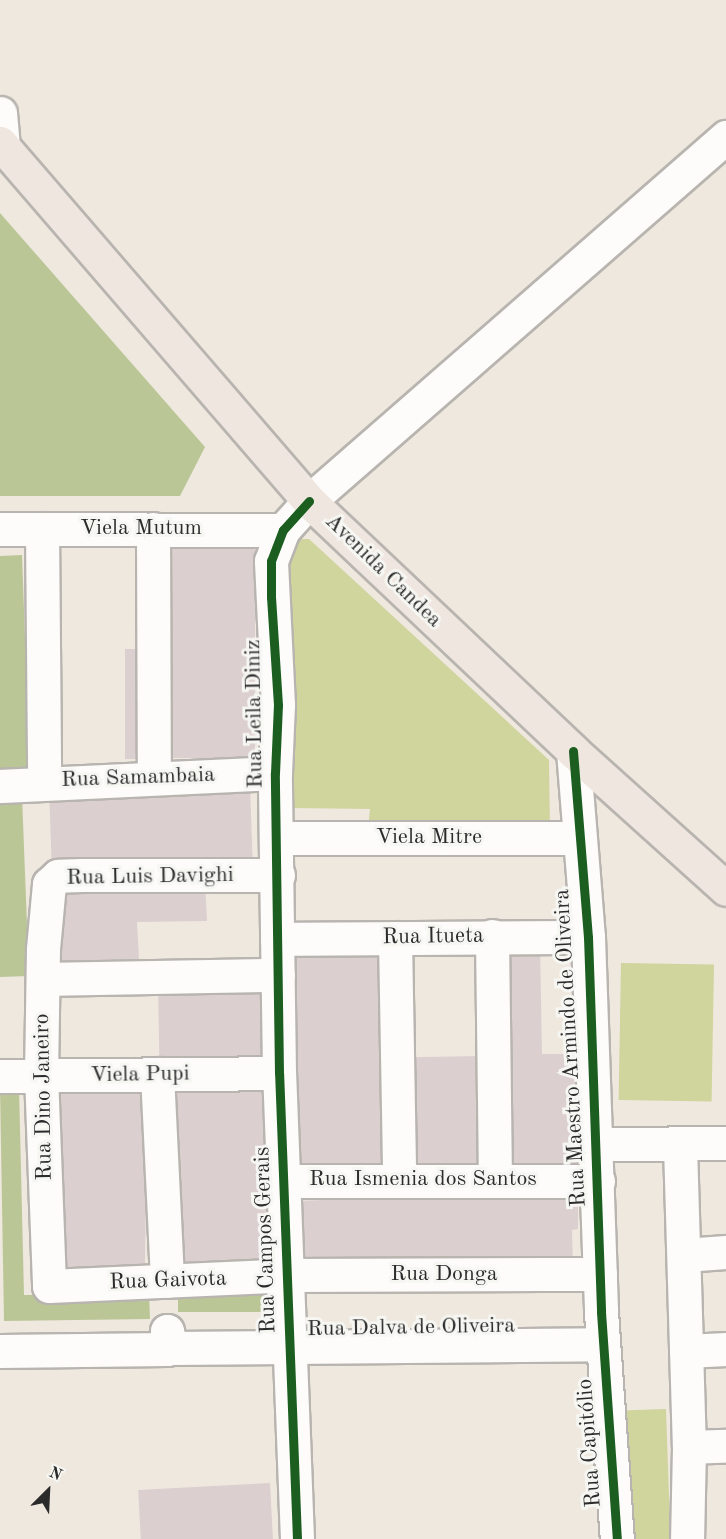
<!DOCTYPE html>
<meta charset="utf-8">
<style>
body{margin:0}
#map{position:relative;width:726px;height:1539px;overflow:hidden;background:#efe8df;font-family:"Old Standard TT",serif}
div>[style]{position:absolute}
.green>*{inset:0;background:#d0d49d;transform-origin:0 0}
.forest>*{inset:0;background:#bbc697;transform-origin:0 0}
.building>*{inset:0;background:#dccfcf;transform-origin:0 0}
.roads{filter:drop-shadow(2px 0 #b8b4af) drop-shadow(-2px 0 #b8b4af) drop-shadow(0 2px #b8b4af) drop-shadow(0 -2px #b8b4af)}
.minor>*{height:33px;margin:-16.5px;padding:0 16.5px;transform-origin:16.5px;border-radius:16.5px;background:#fdfcfa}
.major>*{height:33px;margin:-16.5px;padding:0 16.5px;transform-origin:16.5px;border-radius:16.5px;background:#efe6df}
.cycleway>*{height:9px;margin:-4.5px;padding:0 4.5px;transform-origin:4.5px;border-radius:4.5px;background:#1b5e20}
span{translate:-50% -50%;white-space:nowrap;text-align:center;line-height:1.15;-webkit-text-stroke:6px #f6f6f2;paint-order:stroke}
.street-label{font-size:22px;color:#2b2b2b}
.north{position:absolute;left:18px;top:1461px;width:60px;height:60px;-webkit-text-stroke:4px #f6f6f2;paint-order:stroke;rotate:24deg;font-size:16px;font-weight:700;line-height:24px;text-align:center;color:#2b2b2b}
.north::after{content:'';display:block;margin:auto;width:21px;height:27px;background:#2b2b2b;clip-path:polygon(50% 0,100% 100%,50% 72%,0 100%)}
</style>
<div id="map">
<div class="green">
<i style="clip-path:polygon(279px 539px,309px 539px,549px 760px,550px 831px,368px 829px,370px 809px,291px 808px)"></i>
<i style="left:621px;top:963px;width:93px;height:137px;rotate:1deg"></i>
<i style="left:666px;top:1409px;width:130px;height:45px;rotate:88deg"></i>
</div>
<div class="forest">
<i style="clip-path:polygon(0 213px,205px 447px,180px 496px,0 496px)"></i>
<i style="clip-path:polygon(22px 555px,30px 775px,0 769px,0 556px)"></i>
<i style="clip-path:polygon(0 796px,22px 796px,29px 976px,0 977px)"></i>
<i style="clip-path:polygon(0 1087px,19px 1087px,24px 1295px,149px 1294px,150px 1319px,4px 1321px)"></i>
<i style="left:178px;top:1292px;width:92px;height:20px"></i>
</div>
<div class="building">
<i style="left:161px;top:536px;width:94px;height:222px"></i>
<i style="left:125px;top:649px;width:15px;height:110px"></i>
<i style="left:250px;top:785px;width:74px;height:201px;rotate:88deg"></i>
<i style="clip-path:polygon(205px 882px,207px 921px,137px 922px,139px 959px,56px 961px,54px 885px)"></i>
<i style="clip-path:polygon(503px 941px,540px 941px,542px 1054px,580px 1054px,582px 1166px,506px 1167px)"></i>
<i style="left:386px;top:945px;width:222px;height:97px;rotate:89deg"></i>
<i style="left:262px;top:982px;width:77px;height:104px;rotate:89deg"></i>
<i style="left:484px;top:1056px;width:113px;height:75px;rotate:89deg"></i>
<i style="left:171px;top:1084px;width:95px;height:187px"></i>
<i style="left:58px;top:1086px;width:90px;height:190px;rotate:1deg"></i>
<i style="clip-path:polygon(578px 1190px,578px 1229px,572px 1230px,573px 1267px,298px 1272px,295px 1201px,354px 1199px,375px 1192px)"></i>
<i style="left:270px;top:1483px;width:56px;height:132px;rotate:87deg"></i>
</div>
<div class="roads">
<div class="minor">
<i style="left:0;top:113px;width:34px;rotate:85deg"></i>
<i style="left:0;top:529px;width:283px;rotate:0.2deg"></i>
<i style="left:42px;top:529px;width:253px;rotate:89.5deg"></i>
<i style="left:153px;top:529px;width:249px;rotate:89.8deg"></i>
<i style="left:573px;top:751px;width:187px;rotate:85.4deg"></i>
<i style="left:588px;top:937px;width:375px;rotate:88deg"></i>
<i style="left:601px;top:1312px;width:228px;rotate:86deg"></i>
<i style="left:0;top:786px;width:275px;rotate:-2.7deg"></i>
<i style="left:279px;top:838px;width:300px"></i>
<i style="left:278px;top:875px;width:196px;rotate:180deg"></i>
<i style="left:82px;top:875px;width:24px;rotate:178deg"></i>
<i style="left:58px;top:876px;width:12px;rotate:138deg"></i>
<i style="left:49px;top:884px;width:65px;rotate:95.3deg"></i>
<i style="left:43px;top:949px;width:126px;rotate:90.9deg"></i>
<i style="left:41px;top:1075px;width:211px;rotate:87.8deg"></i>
<i style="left:49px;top:1286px;width:239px;rotate:-2.6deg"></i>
<i style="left:288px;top:1275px;width:312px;rotate:-0.2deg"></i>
<i style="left:492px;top:936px;width:243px;rotate:89.3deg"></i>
<i style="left:395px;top:938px;width:241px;rotate:89deg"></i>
<i style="left:277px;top:939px;width:311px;rotate:-0.4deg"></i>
<i style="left:43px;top:979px;width:235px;rotate:-1deg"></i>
<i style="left:157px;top:1074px;width:207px;rotate:87.2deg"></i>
<i style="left:0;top:1076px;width:279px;rotate:-0.6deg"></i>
<i style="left:598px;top:1144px;width:128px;rotate:-0.4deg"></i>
<i style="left:680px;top:1146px;width:301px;rotate:88.3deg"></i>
<i style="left:689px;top:1447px;width:92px;rotate:91.2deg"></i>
<i style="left:284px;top:1181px;width:314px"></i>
<i style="left:684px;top:1255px;width:42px;rotate:-4.1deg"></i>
<i style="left:0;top:1351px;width:167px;rotate:-0.7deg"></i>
<i style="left:167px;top:1349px;width:18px;rotate:-90deg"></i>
<i style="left:167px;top:1331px;width:17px;rotate:77deg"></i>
<i style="left:171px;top:1348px;width:432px;rotate:-0.5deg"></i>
<i style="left:686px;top:1351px;width:40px;rotate:-2.9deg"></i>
<i style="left:689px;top:1447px;width:37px;rotate:-2deg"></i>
<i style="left:297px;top:1539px;width:466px;rotate:-92.2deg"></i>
<i style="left:279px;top:1073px;width:300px;rotate:-90.8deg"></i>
<i style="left:275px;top:773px;width:68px;rotate:-87.5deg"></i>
<i style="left:278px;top:705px;width:144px;rotate:-92.8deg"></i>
<i style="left:271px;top:561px;width:33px;rotate:-69deg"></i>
<i style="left:283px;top:530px;width:39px;rotate:-48deg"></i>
<i style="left:309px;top:501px;width:554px;rotate:-41.12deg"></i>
</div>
<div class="major">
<i style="left:0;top:143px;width:473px;rotate:49.2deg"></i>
<i style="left:309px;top:501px;width:364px;rotate:43.4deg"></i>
<i style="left:573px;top:751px;width:206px;rotate:42deg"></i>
</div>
</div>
<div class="cycleway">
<i style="left:573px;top:751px;width:187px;rotate:85.4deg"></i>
<i style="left:588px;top:937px;width:375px;rotate:88deg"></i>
<i style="left:601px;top:1312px;width:228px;rotate:86deg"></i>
<i style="left:297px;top:1539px;width:466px;rotate:-92.2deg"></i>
<i style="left:279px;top:1073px;width:300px;rotate:-90.8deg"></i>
<i style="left:275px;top:773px;width:68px;rotate:-87.5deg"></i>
<i style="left:278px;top:705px;width:108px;rotate:-93.7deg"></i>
<i style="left:271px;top:597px;width:36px;rotate:-90deg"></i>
<i style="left:271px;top:561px;width:33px;rotate:-69deg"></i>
<i style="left:283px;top:530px;width:39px;rotate:-48deg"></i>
</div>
<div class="street-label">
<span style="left:141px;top:529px">Viela Mutum</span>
<span style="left:383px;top:571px;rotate:44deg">Avenida Candea</span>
<span style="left:255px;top:714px;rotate:-91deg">Rua Leila Diniz</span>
<span style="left:138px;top:778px;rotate:-2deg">Rua Samambaia</span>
<span style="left:429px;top:838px">Viela Mitre</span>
<span style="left:150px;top:877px;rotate:-1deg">Rua Luis Davighi</span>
<span style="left:433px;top:937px;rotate:-1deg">Rua Itueta</span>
<span style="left:571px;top:1048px;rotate:-93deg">Rua Maestro Armindo de Oliveira</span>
<span style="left:140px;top:1075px;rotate:-1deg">Viela Pupi</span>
<span style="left:44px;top:1097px;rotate:-91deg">Rua Dino Janeiro</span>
<span style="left:423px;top:1180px">Rua Ismenia dos Santos</span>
<span style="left:266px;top:1240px;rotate:-92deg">Rua Campos Gerais</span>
<span style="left:444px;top:1275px">Rua Donga</span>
<span style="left:168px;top:1281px;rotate:-2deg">Rua Gaivota</span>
<span style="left:411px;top:1328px;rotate:-1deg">Rua Dalva de Oliveira</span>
<span style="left:590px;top:1443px;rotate:-94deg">Rua Capitólio</span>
</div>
<div class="north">N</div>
</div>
